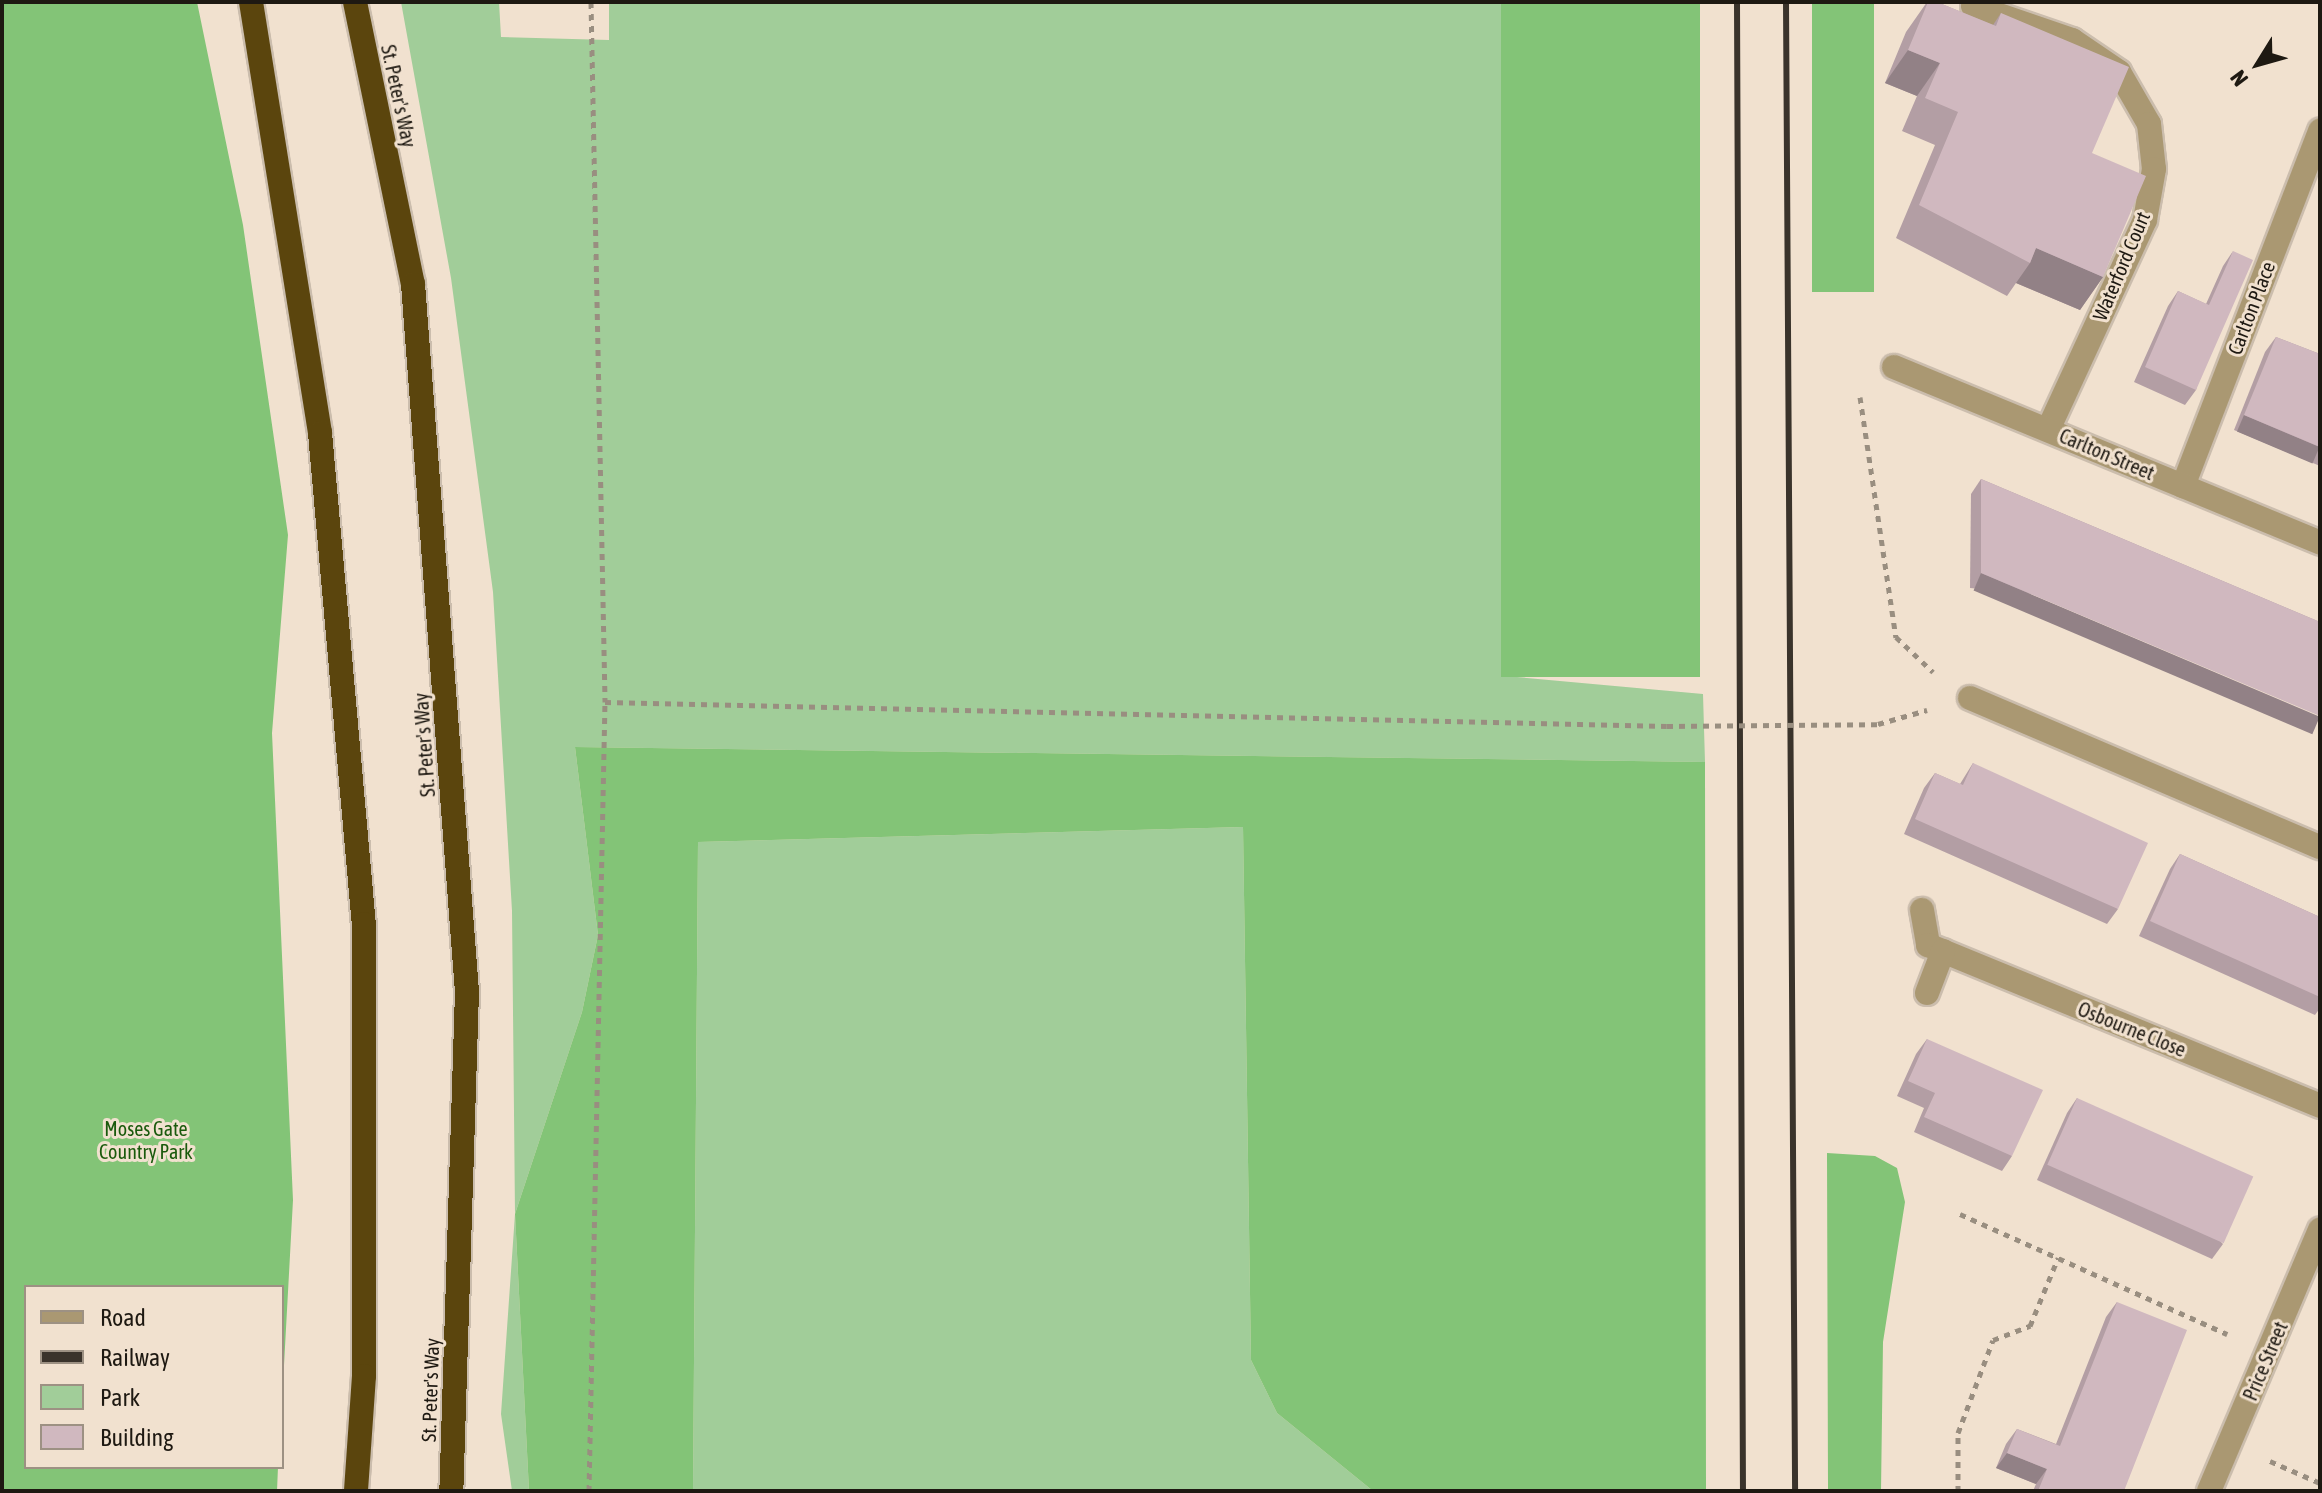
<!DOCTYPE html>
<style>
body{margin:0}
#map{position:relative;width:2322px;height:1493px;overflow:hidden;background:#f1e1cf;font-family:"Asap Condensed",sans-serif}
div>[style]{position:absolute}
.green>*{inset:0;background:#a1cd99}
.forest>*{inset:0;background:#83c477;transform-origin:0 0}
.path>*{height:5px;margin-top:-2.5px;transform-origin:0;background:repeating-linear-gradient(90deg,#998e80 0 6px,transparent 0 12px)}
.roads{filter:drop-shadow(2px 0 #cbbdad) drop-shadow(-2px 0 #cbbdad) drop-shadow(0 2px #cbbdad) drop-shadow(0 -2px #cbbdad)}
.lane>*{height:24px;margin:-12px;padding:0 12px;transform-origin:12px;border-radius:12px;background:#aa9872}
.street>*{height:24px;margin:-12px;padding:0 12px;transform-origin:12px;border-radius:12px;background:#aa9872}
.highway>*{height:24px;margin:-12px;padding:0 12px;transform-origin:12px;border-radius:12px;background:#5b450d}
.rail>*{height:6px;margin:-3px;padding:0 3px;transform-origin:3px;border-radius:3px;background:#3a332b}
.path-bridge>*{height:5px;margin-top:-2.5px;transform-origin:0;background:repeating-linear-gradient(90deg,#998e80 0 6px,transparent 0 12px)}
.wall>*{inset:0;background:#b39ea4}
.shaded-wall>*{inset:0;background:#928186;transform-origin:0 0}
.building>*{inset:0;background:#d0b8bf;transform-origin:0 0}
span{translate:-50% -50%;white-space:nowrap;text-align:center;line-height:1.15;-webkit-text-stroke:6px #f1e1cf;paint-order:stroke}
.street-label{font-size:20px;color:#1e1912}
.park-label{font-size:20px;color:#1a5a0c}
.frame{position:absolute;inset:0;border:4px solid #1e1912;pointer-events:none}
.legend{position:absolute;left:24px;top:1285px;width:260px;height:184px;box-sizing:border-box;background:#f1e1cf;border:2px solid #9d9183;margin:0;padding:10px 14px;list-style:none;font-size:24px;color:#1e1912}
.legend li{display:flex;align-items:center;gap:16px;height:40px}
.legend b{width:40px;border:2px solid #9d9183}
.north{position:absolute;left:2218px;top:24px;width:80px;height:80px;-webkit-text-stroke:6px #f1e1cf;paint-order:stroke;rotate:233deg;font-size:22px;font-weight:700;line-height:32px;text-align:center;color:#1e1912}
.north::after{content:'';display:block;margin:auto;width:28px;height:36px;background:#1e1912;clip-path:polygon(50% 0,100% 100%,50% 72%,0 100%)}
</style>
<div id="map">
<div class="green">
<i style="clip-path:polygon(401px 2px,499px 2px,501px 37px,609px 40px,609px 2px,1501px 2px,1517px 677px,1703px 694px,1705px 762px,575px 747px,598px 935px,582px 1012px,515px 1214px,529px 1491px,512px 1491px,501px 1414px,515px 1214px,512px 911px,493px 592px,451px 278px)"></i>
<i style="clip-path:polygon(1243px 827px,1251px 1360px,1277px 1413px,1373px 1491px,693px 1491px,698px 842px)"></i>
</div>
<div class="forest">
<i style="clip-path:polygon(2px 2px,197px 2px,243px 225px,288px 535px,272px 733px,293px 1200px,282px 1402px,282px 1287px,26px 1287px,26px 1467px,278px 1467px,277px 1491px,2px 1491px)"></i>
<i style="left:1501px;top:2px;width:199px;height:675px"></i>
<i style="left:1812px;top:2px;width:62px;height:290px"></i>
<i style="clip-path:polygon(575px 747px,1705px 762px,1706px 1491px,1373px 1491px,1277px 1413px,1251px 1360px,1243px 827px,698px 842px,693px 1491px,529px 1491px,515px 1214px,582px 1012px,598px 935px)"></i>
<i style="clip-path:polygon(1827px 1153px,1875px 1156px,1897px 1168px,1905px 1202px,1883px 1342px,1881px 1491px,1828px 1491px)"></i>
</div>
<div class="path">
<i style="left:591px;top:2px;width:700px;rotate:88.85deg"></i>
<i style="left:605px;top:702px;width:1062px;rotate:1.29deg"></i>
<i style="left:1860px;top:397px;width:243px;rotate:81.5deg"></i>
<i style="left:1896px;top:637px;width:51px;rotate:43.4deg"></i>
<i style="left:1878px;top:724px;width:51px;rotate:-15.9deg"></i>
<i style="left:1960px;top:1214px;width:293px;rotate:24.2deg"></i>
<i style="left:2270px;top:1461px;width:55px;rotate:23.7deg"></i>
<i style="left:589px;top:1491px;width:789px;rotate:-88.84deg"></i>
<i style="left:1958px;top:1491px;width:58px;rotate:-90deg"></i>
<i style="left:1958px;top:1433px;width:99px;rotate:-69.4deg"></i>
<i style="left:1993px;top:1340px;width:40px;rotate:-21deg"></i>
<i style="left:2030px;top:1326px;width:74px;rotate:-67.6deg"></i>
</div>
<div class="roads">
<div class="lane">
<i style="left:1973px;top:6px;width:105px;rotate:19deg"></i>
<i style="left:2072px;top:40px;width:57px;rotate:34.2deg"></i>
<i style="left:2119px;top:72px;width:60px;rotate:60deg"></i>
<i style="left:2149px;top:124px;width:45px;rotate:83.7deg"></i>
<i style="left:2154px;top:169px;width:52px;rotate:100deg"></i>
<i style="left:2145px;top:220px;width:231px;rotate:114.8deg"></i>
<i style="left:2183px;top:486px;width:381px;rotate:-68.9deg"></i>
<i style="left:1970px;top:698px;width:380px;rotate:23.1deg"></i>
</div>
<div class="street">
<i style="left:1894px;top:367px;width:461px;rotate:22.4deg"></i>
<i style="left:1922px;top:910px;width:36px;rotate:80deg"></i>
<i style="left:1928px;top:945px;width:424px;rotate:22.3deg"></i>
<i style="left:1927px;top:993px;width:45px;rotate:-69.1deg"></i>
<i style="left:2209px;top:1491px;width:284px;rotate:-67deg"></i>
</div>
<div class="highway">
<i style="left:251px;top:2px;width:436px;rotate:80.9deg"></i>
<i style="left:320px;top:433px;width:493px;rotate:84.9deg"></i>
<i style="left:364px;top:924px;width:452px;rotate:90deg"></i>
<i style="left:364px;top:1376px;width:115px;rotate:94deg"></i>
<i style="left:355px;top:2px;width:288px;rotate:78.4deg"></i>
<i style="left:413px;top:284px;width:710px;rotate:85.64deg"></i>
<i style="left:467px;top:992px;width:499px;rotate:91.8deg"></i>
</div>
</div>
<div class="rail">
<i style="left:1737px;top:2px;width:1489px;rotate:89.77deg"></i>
<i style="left:1786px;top:2px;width:1489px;rotate:89.65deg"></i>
</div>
<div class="path-bridge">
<i style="left:1667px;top:726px;width:211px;rotate:-0.5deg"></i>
</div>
<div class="wall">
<i style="clip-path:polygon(1927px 2px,1937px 2px,1993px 25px,2001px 13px,2092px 153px,2103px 277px,2080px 310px,2016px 283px,2007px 296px,1896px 238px,1935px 145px,1902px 131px,1917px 96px,1885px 83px,1906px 32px)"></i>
<i style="clip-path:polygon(2233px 251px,2196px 390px,2185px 405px,2134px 382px,2168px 306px,2178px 291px,2206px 304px,2223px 266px)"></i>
<i style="clip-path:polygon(2276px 337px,2320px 354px,2320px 466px,2234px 430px,2265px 352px)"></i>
<i style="clip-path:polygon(1981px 479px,2320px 622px,1970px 588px,1971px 494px)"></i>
<i style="clip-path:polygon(1973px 763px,2118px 909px,2107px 924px,1904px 834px,1924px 788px,1935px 773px,1960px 784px)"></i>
<i style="clip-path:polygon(2180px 854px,2320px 917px,2320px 1008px,2315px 1015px,2139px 936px,2170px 869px)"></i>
<i style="clip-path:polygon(1927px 1039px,2012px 1156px,2002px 1171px,1914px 1132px,1924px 1108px,1897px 1096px,1916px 1054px)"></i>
<i style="clip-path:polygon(2077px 1098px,2223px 1244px,2212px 1259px,2037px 1180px,2067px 1113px)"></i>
<i style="clip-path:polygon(2117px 1302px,2124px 1491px,2033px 1491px,2036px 1484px,1996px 1468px,2006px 1444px,2017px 1429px,2056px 1444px,2106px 1317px)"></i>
</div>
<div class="shaded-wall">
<i style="clip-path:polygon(1908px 50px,1940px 63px,1917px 96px,1885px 83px)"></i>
<i style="clip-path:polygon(2036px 248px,2103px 277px,2080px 310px,2016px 283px,2030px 263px)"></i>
<i style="left:2244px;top:415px;width:82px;height:18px;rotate:23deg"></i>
<i style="left:1981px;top:573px;width:368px;height:19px;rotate:23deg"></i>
<i style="clip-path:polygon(2007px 1453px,2047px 1469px,2036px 1484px,1996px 1468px)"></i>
</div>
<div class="building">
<i style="clip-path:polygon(1928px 2px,1937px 2px,1996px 26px,2001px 13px,2129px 67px,2092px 153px,2146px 176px,2103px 277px,2036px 248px,2030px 263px,1919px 205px,1958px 112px,1925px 98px,1940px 63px,1908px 50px)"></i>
<i style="clip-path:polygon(2233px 251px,2253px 260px,2196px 390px,2145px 367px,2178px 291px,2209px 305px)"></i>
<i style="clip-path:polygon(2276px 337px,2320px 354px,2320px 447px,2244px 415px)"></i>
<i style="clip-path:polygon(1981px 479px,2320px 622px,2320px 716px,1981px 573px)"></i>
<i style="clip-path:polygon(1973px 763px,2148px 843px,2118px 909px,1915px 819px,1935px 773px,1963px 785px)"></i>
<i style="clip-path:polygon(2180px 854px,2320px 917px,2320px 997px,2150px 921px)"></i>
<i style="clip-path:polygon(1927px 1039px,2043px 1090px,2012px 1156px,1924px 1117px,1935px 1093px,1908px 1081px)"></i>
<i style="left:2077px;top:1098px;width:193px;height:73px;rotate:24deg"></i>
<i style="clip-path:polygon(2117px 1302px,2187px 1330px,2124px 1491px,2038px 1491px,2047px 1469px,2007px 1453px,2017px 1429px,2060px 1446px)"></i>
</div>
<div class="street-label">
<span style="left:399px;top:96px;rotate:78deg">St. Peter's Way</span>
<span style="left:2121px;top:266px;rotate:-67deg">Waterford Court</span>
<span style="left:2251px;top:308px;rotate:-69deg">Carlton Place</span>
<span style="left:2107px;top:454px;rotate:23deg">Carlton Street</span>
<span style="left:424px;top:745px;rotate:-94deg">St. Peter's Way</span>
<span style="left:2132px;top:1029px;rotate:22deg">Osbourne Close</span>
<span style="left:2265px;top:1361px;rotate:-67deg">Price Street</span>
<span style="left:430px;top:1390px;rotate:-88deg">St. Peter's Way</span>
</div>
<div class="park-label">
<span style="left:146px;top:1140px">Moses Gate<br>Country Park</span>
</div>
<div class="frame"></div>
<ul class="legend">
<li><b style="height:10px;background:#aa9872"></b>Road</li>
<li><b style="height:10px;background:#3a332b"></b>Railway</li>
<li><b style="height:22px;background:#a1cd99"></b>Park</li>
<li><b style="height:22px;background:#d0b8bf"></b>Building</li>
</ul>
<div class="north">N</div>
</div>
